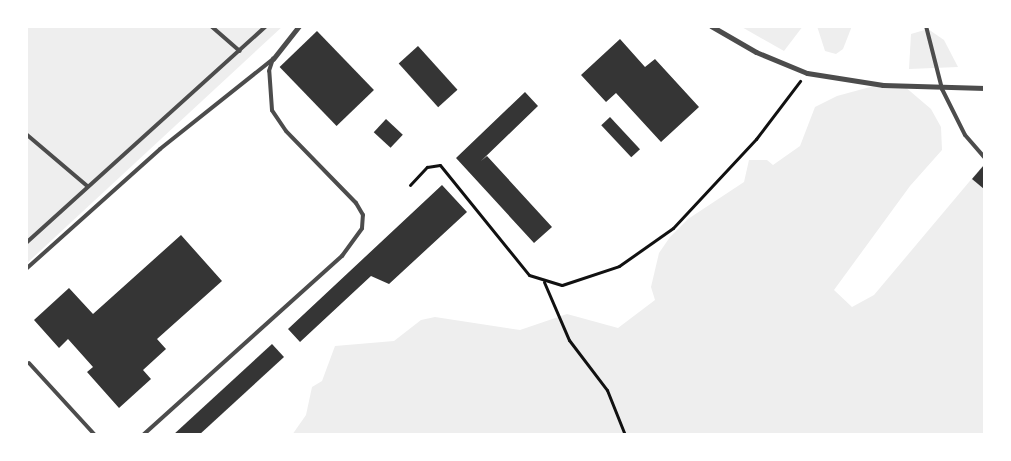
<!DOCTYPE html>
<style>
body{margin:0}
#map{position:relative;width:1011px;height:461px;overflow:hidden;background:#fff;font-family:Barlow,sans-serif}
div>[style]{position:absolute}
.green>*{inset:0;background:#eee}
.building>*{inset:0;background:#353535;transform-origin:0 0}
.path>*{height:3px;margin:-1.5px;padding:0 1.5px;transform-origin:1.5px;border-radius:1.5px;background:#111}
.service>*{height:4px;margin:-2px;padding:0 2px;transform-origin:2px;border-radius:2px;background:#4c4c4c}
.minor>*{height:5px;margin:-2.5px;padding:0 2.5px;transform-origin:2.5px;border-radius:2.5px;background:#4c4c4c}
span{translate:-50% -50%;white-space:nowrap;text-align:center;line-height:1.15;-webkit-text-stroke:4.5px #fff;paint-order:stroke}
.frame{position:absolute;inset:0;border:28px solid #fff;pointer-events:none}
</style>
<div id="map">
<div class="green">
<i style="clip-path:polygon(26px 26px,283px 26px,26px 264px)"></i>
<i style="clip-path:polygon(740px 26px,803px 26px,784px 51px)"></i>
<i style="clip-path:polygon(817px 26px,852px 26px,843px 49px,836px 54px,825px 51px)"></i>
<i style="clip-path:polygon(928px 29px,944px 40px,958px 67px,909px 69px,911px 34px)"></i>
<i style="clip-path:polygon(881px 84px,904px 86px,931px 109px,941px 127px,942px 150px,910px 186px,834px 290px,852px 307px,874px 295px,985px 163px,985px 435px,292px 435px,306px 415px,312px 387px,322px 381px,335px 346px,394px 341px,421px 320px,435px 317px,520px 330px,567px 314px,618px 328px,655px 300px,651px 287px,659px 253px,670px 237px,688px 219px,744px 182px,749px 160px,767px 160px,773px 165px,800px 146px,815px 107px,837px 96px)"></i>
</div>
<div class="building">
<i style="left:317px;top:31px;width:82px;height:52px;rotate:46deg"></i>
<i style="clip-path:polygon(620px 39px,645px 67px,655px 59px,699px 107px,661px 142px,616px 93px,606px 102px,581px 75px)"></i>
<i style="left:418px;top:46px;width:59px;height:26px;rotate:48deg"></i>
<i style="clip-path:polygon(525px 92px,538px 106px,481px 161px,487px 156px,552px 227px,534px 243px,456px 158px)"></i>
<i style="left:610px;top:117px;width:44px;height:12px;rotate:47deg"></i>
<i style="left:386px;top:119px;width:23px;height:18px;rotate:43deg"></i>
<i style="clip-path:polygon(984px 165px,985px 166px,984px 189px,972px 179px)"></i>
<i style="clip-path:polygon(442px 185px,467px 212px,389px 284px,371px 276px,300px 342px,288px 329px)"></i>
<i style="clip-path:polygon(181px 235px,222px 281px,157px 339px,166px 349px,143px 370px,151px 379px,119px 408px,87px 372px,93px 367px,68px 339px,59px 348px,34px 320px,69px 288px,93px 314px)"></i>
<i style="clip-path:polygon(272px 344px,284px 357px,199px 435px,173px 435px)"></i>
</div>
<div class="path">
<i style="left:410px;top:185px;width:25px;rotate:-47deg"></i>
<i style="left:427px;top:167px;width:13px;rotate:-9deg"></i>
<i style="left:440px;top:165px;width:141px;rotate:51deg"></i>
<i style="left:529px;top:275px;width:34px;rotate:17deg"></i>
<i style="left:562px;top:285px;width:60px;rotate:-18.4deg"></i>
<i style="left:619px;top:266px;width:66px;rotate:-35.1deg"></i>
<i style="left:673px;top:228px;width:122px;rotate:-47deg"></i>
<i style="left:756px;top:139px;width:73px;rotate:-52.8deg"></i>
<i style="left:544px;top:282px;width:63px;rotate:66.7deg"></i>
<i style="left:569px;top:340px;width:63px;rotate:52.8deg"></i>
<i style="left:607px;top:390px;width:48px;rotate:68.2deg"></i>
</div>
<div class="service">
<i style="left:211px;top:26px;width:38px;rotate:41deg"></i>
<i style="left:926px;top:26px;width:65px;rotate:75.7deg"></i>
<i style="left:942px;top:89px;width:51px;rotate:63.4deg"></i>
<i style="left:965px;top:135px;width:30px;rotate:49deg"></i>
<i style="left:26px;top:134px;width:80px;rotate:40.4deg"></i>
<i style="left:26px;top:243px;width:324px;rotate:-42.1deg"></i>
<i style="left:26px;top:269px;width:180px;rotate:-41.8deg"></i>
<i style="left:160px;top:149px;width:144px;rotate:-38.5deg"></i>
<i style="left:29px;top:363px;width:98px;rotate:47.5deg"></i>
<i style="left:143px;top:435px;width:268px;rotate:-42deg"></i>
<i style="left:342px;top:256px;width:34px;rotate:-54deg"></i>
<i style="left:362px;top:228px;width:13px;rotate:-86deg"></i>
<i style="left:363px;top:215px;width:14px;rotate:-120deg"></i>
<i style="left:356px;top:203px;width:100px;rotate:-134.2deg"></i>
<i style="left:286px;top:131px;width:25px;rotate:-124deg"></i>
<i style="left:272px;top:110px;width:39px;rotate:-94deg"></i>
<i style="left:269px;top:71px;width:13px;rotate:-72deg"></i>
</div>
<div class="minor">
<i style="left:711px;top:26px;width:52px;rotate:30deg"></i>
<i style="left:756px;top:52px;width:55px;rotate:22.4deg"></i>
<i style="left:807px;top:73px;width:77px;rotate:9deg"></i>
<i style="left:883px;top:85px;width:102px;rotate:1.7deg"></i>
<i style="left:273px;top:59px;width:42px;rotate:-51.8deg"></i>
</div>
<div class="frame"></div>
</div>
